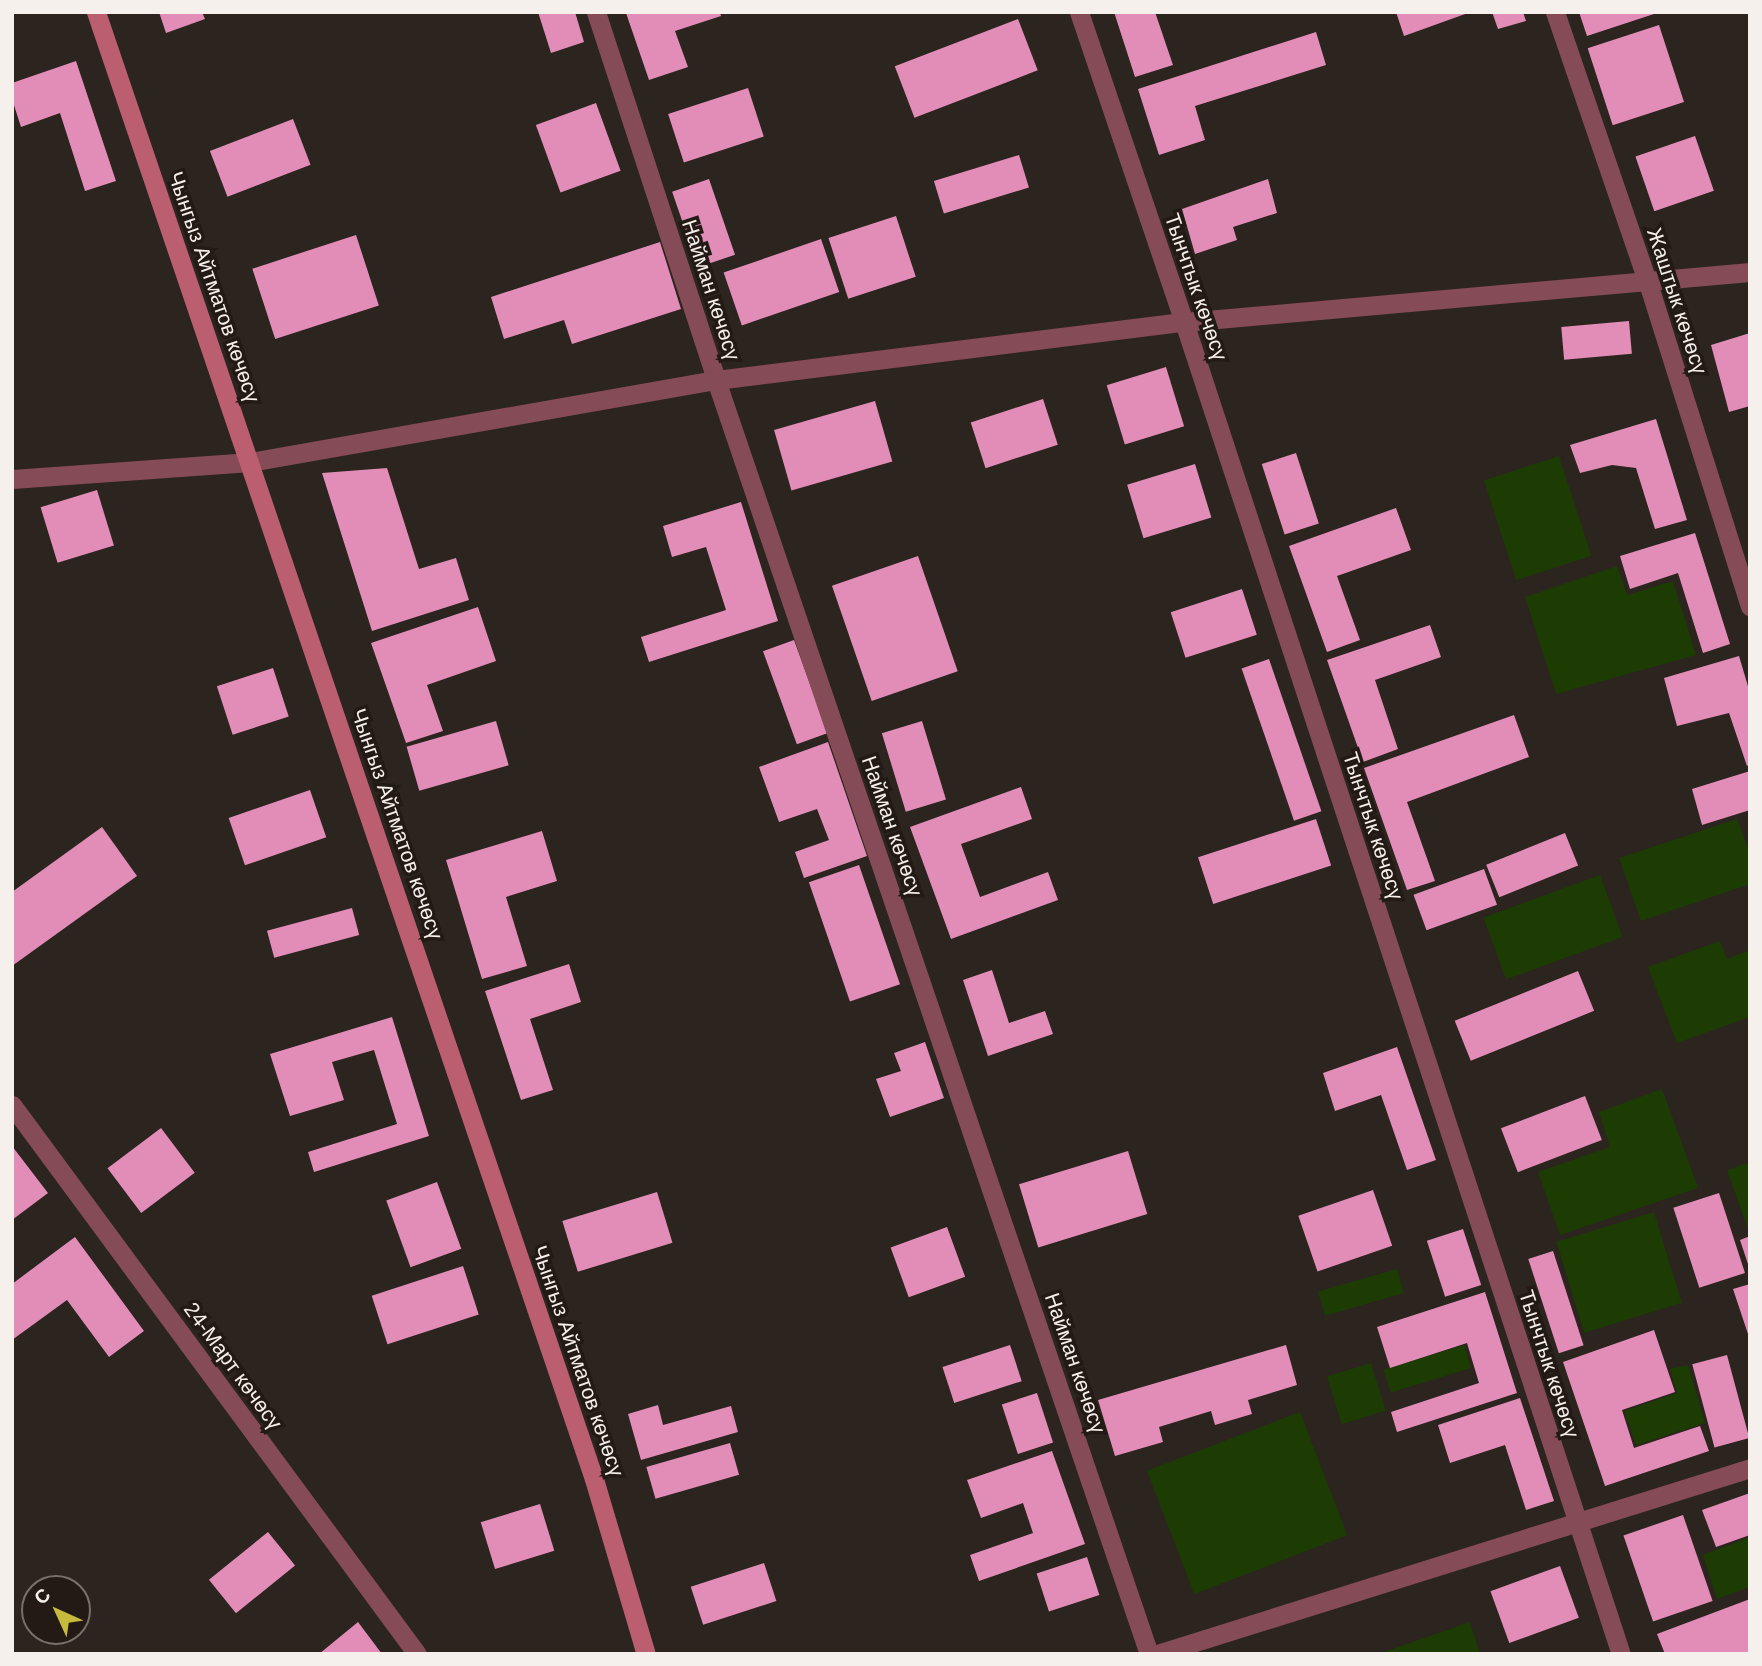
<!DOCTYPE html>
<meta charset="utf-8">
<style>
body{margin:0}
#map{position:relative;width:1762px;height:1666px;overflow:hidden;background:#2c241f;font-family:Arial,sans-serif}
div>[style]{position:absolute}
.green>*{inset:0;background:#1d3c03;transform-origin:0 0}
.building>*{inset:0;background:#e28db7;transform-origin:0 0}
.minor>*{height:19px;margin:-9.5px;padding:0 9.5px;transform-origin:9.5px;border-radius:9.5px;background:#854b56}
.secondary>*{height:19px;margin:-9.5px;padding:0 9.5px;transform-origin:9.5px;border-radius:9.5px;background:#ba5e70}
span{translate:-50% -50%;white-space:nowrap;text-align:center;line-height:1.15;-webkit-text-stroke:7px #231a15;paint-order:stroke}
.street-label{font-size:21px;color:#f6f0ed}
.frame{position:absolute;inset:0;border:14px solid #f6f0ed;pointer-events:none}
.north{position:absolute;left:21px;top:1575px;width:70px;height:70px;box-sizing:border-box;background:#231a15;border:2px solid #77706b;border-radius:50%;rotate:315deg;font-size:19px;font-weight:700;line-height:28px;text-align:center;color:#f6f0ed}
.north::after{content:'';display:block;margin:auto;width:24px;height:32px;background:#c6bb3c;clip-path:polygon(50% 0,100% 100%,50% 72%,0 100%)}
</style>
<div id="map">
<div class="green">
<i style="left:1559px;top:456px;width:105px;height:79px;rotate:72deg"></i>
<i style="clip-path:polygon(1617px 566px,1627px 595px,1673px 581px,1696px 655px,1556px 694px,1525px 597px)"></i>
<i style="clip-path:polygon(1737px 819px,1750px 854px,1750px 884px,1641px 921px,1619px 858px)"></i>
<i style="left:1600px;top:875px;width:66px;height:124px;rotate:70deg"></i>
<i style="clip-path:polygon(1720px 941px,1727px 959px,1750px 950px,1750px 1017px,1677px 1043px,1648px 967px)"></i>
<i style="clip-path:polygon(1662px 1089px,1698px 1188px,1560px 1235px,1538px 1172px,1610px 1147px,1599px 1112px)"></i>
<i style="clip-path:polygon(1750px 1162px,1750px 1228px,1748px 1229px,1727px 1170px)"></i>
<i style="left:1654px;top:1212px;width:95px;height:102px;rotate:73deg"></i>
<i style="left:1397px;top:1269px;width:25px;height:82px;rotate:74deg"></i>
<i style="left:1464px;top:1345px;width:24px;height:84px;rotate:73deg"></i>
<i style="left:1371px;top:1363px;width:50px;height:46px;rotate:73deg"></i>
<i style="clip-path:polygon(1688px 1365px,1705px 1423px,1636px 1445px,1624px 1411px,1677px 1393px,1670px 1369px)"></i>
<i style="left:1300px;top:1412px;width:132px;height:164px;rotate:69deg"></i>
<i style="clip-path:polygon(1750px 1537px,1750px 1587px,1717px 1599px,1703px 1555px)"></i>
<i style="clip-path:polygon(1470px 1622px,1480px 1654px,1384px 1654px,1384px 1652px)"></i>
</div>
<div class="building">
<i style="clip-path:polygon(159px 12px,202px 12px,205px 19px,166px 33px)"></i>
<i style="clip-path:polygon(538px 12px,575px 12px,584px 42px,551px 53px)"></i>
<i style="clip-path:polygon(720px 12px,721px 16px,675px 31px,688px 67px,649px 80px,626px 13px)"></i>
<i style="clip-path:polygon(1114px 12px,1155px 12px,1173px 65px,1135px 77px)"></i>
<i style="clip-path:polygon(1396px 12px,1468px 12px,1468px 13px,1404px 36px)"></i>
<i style="clip-path:polygon(1492px 12px,1523px 12px,1526px 21px,1498px 29px)"></i>
<i style="clip-path:polygon(1579px 12px,1657px 12px,1657px 13px,1587px 36px)"></i>
<i style="left:1018px;top:19px;width:55px;height:132px;rotate:69deg"></i>
<i style="left:1659px;top:25px;width:81px;height:75px;rotate:72deg"></i>
<i style="clip-path:polygon(1316px 32px,1326px 65px,1195px 106px,1205px 140px,1159px 155px,1138px 89px)"></i>
<i style="clip-path:polygon(76px 61px,116px 181px,85px 191px,60px 113px,21px 127px,12px 99px,12px 83px)"></i>
<i style="left:748px;top:88px;width:51px;height:84px;rotate:72deg"></i>
<i style="left:596px;top:103px;width:72px;height:64px;rotate:70deg"></i>
<i style="left:293px;top:119px;width:49px;height:89px;rotate:69deg"></i>
<i style="left:1695px;top:136px;width:58px;height:63px;rotate:71deg"></i>
<i style="left:1019px;top:155px;width:34px;height:89px;rotate:73deg"></i>
<i style="left:709px;top:179px;width:80px;height:39px;rotate:71deg"></i>
<i style="clip-path:polygon(1268px 179px,1277px 213px,1233px 227px,1237px 240px,1195px 254px,1182px 209px)"></i>
<i style="left:896px;top:216px;width:64px;height:71px;rotate:72deg"></i>
<i style="left:356px;top:235px;width:74px;height:109px;rotate:72deg"></i>
<i style="left:821px;top:239px;width:56px;height:103px;rotate:71deg"></i>
<i style="clip-path:polygon(660px 242px,681px 309px,572px 344px,564px 320px,504px 339px,491px 297px)"></i>
<i style="left:1629px;top:321px;width:33px;height:68px;rotate:85deg"></i>
<i style="clip-path:polygon(1750px 333px,1750px 406px,1729px 412px,1711px 345px)"></i>
<i style="left:1166px;top:367px;width:62px;height:62px;rotate:73deg"></i>
<i style="left:1043px;top:399px;width:48px;height:76px;rotate:72deg"></i>
<i style="left:875px;top:401px;width:63px;height:105px;rotate:74deg"></i>
<i style="clip-path:polygon(1656px 419px,1687px 520px,1655px 529px,1636px 468px,1612px 465px,1580px 473px,1570px 445px)"></i>
<i style="left:1296px;top:453px;width:74px;height:36px;rotate:72deg"></i>
<i style="left:1195px;top:464px;width:56px;height:71px;rotate:73deg"></i>
<i style="clip-path:polygon(387px 468px,419px 569px,456px 558px,469px 600px,372px 631px,322px 473px)"></i>
<i style="left:97px;top:490px;width:58px;height:59px;rotate:73deg"></i>
<i style="clip-path:polygon(741px 502px,778px 621px,649px 662px,641px 637px,726px 610px,706px 547px,672px 557px,663px 526px)"></i>
<i style="clip-path:polygon(1396px 508px,1411px 550px,1337px 576px,1360px 640px,1327px 652px,1289px 546px)"></i>
<i style="clip-path:polygon(1695px 533px,1730px 644px,1703px 653px,1678px 573px,1630px 589px,1620px 556px)"></i>
<i style="left:918px;top:556px;width:122px;height:91px;rotate:71deg"></i>
<i style="left:1242px;top:589px;width:48px;height:75px;rotate:72deg"></i>
<i style="clip-path:polygon(478px 607px,496px 661px,427px 685px,443px 731px,406px 743px,371px 643px)"></i>
<i style="clip-path:polygon(1430px 625px,1441px 657px,1375px 680px,1398px 749px,1363px 762px,1327px 660px)"></i>
<i style="left:794px;top:640px;width:99px;height:33px;rotate:70deg"></i>
<i style="clip-path:polygon(1739px 656px,1750px 693px,1750px 764px,1747px 766px,1729px 713px,1677px 726px,1664px 678px)"></i>
<i style="left:1269px;top:659px;width:161px;height:29px;rotate:71deg"></i>
<i style="left:273px;top:668px;width:51px;height:59px;rotate:72deg"></i>
<i style="clip-path:polygon(1514px 715px,1529px 757px,1407px 802px,1435px 881px,1407px 890px,1364px 768px)"></i>
<i style="left:496px;top:721px;width:46px;height:93px;rotate:74deg"></i>
<i style="left:922px;top:721px;width:82px;height:42px;rotate:73deg"></i>
<i style="clip-path:polygon(828px 742px,867px 856px,804px 878px,795px 852px,829px 840px,817px 809px,779px 822px,759px 767px)"></i>
<i style="clip-path:polygon(1750px 771px,1750px 810px,1702px 825px,1692px 789px)"></i>
<i style="clip-path:polygon(1021px 787px,1032px 819px,961px 844px,980px 897px,1048px 872px,1058px 900px,951px 939px,910px 827px)"></i>
<i style="left:310px;top:790px;width:50px;height:86px;rotate:71deg"></i>
<i style="left:1316px;top:819px;width:49px;height:124px;rotate:72deg"></i>
<i style="clip-path:polygon(102px 827px,137px 876px,12px 966px,12px 892px)"></i>
<i style="clip-path:polygon(542px 831px,557px 881px,506px 897px,527px 966px,482px 979px,446px 860px)"></i>
<i style="left:1565px;top:833px;width:35px;height:85px;rotate:68deg"></i>
<i style="left:859px;top:865px;width:126px;height:53px;rotate:71deg"></i>
<i style="left:1484px;top:869px;width:38px;height:75px;rotate:70deg"></i>
<i style="left:352px;top:908px;width:28px;height:88px;rotate:75deg"></i>
<i style="clip-path:polygon(569px 964px,581px 1002px,530px 1019px,553px 1090px,521px 1100px,485px 991px)"></i>
<i style="clip-path:polygon(992px 970px,1009px 1023px,1045px 1011px,1053px 1034px,988px 1056px,963px 980px)"></i>
<i style="left:1578px;top:971px;width:43px;height:133px;rotate:68deg"></i>
<i style="clip-path:polygon(392px 1017px,429px 1136px,314px 1172px,308px 1152px,397px 1124px,374px 1050px,332px 1062px,344px 1100px,290px 1116px,270px 1054px)"></i>
<i style="clip-path:polygon(925px 1042px,944px 1098px,890px 1117px,876px 1079px,901px 1071px,894px 1053px)"></i>
<i style="clip-path:polygon(1397px 1047px,1436px 1160px,1407px 1170px,1381px 1095px,1335px 1111px,1323px 1073px)"></i>
<i style="left:1585px;top:1096px;width:47px;height:90px;rotate:69deg"></i>
<i style="left:161px;top:1128px;width:56px;height:67px;rotate:53deg"></i>
<i style="clip-path:polygon(12px 1146px,48px 1193px,12px 1220px)"></i>
<i style="left:1128px;top:1151px;width:66px;height:114px;rotate:73deg"></i>
<i style="left:437px;top:1182px;width:71px;height:54px;rotate:70deg"></i>
<i style="left:1373px;top:1190px;width:59px;height:79px;rotate:71deg"></i>
<i style="left:657px;top:1192px;width:53px;height:99px;rotate:73deg"></i>
<i style="left:1719px;top:1193px;width:84px;height:48px;rotate:72deg"></i>
<i style="left:947px;top:1227px;width:53px;height:60px;rotate:70deg"></i>
<i style="left:1463px;top:1229px;width:59px;height:38px;rotate:72deg"></i>
<i style="clip-path:polygon(1750px 1236px,1750px 1267px,1749px 1267px,1740px 1240px)"></i>
<i style="clip-path:polygon(75px 1237px,144px 1331px,109px 1357px,67px 1300px,12px 1340px,12px 1284px)"></i>
<i style="left:1553px;top:1251px;width:99px;height:26px;rotate:72deg"></i>
<i style="left:463px;top:1266px;width:51px;height:96px;rotate:72deg"></i>
<i style="clip-path:polygon(1750px 1284px,1750px 1337px,1749px 1337px,1733px 1289px)"></i>
<i style="clip-path:polygon(1485px 1292px,1517px 1393px,1397px 1432px,1391px 1412px,1479px 1383px,1467px 1343px,1390px 1368px,1377px 1327px)"></i>
<i style="clip-path:polygon(1654px 1330px,1675px 1392px,1622px 1410px,1634px 1448px,1700px 1426px,1709px 1451px,1605px 1486px,1563px 1362px)"></i>
<i style="left:1010px;top:1345px;width:38px;height:71px;rotate:72deg"></i>
<i style="clip-path:polygon(1286px 1345px,1297px 1385px,1248px 1400px,1252px 1414px,1215px 1425px,1211px 1411px,1159px 1427px,1163px 1442px,1115px 1456px,1098px 1400px)"></i>
<i style="left:1727px;top:1355px;width:86px;height:36px;rotate:75deg"></i>
<i style="left:1037px;top:1393px;width:52px;height:37px;rotate:72deg"></i>
<i style="clip-path:polygon(1520px 1398px,1554px 1501px,1526px 1510px,1505px 1445px,1450px 1463px,1438px 1425px)"></i>
<i style="clip-path:polygon(658px 1405px,663px 1425px,731px 1406px,738px 1432px,641px 1460px,628px 1414px)"></i>
<i style="left:730px;top:1443px;width:33px;height:87px;rotate:74deg"></i>
<i style="clip-path:polygon(1052px 1451px,1085px 1544px,979px 1581px,970px 1555px,1033px 1533px,1023px 1503px,981px 1518px,967px 1480px)"></i>
<i style="clip-path:polygon(1750px 1493px,1750px 1535px,1716px 1547px,1702px 1510px)"></i>
<i style="left:540px;top:1504px;width:49px;height:62px;rotate:73deg"></i>
<i style="left:1683px;top:1515px;width:91px;height:63px;rotate:71deg"></i>
<i style="left:268px;top:1532px;width:43px;height:76px;rotate:51deg"></i>
<i style="left:1087px;top:1557px;width:40px;height:53px;rotate:72deg"></i>
<i style="left:764px;top:1563px;width:40px;height:77px;rotate:72deg"></i>
<i style="left:1560px;top:1566px;width:55px;height:74px;rotate:70deg"></i>
<i style="clip-path:polygon(1750px 1599px,1750px 1654px,1665px 1654px,1657px 1634px)"></i>
<i style="clip-path:polygon(358px 1622px,382px 1654px,319px 1654px)"></i>
</div>
<div class="minor">
<i style="left:596px;top:12px;width:387px;rotate:71.9deg"></i>
<i style="left:716px;top:380px;width:1346px;rotate:71.23deg"></i>
<i style="left:1079px;top:12px;width:327px;rotate:71.3deg"></i>
<i style="left:1184px;top:322px;width:1402px;rotate:71.84deg"></i>
<i style="left:1555px;top:12px;width:287px;rotate:71.1deg"></i>
<i style="left:1648px;top:283px;width:339px;rotate:72.5deg"></i>
<i style="left:12px;top:479px;width:239px;rotate:-4.1deg"></i>
<i style="left:250px;top:462px;width:473px;rotate:-10deg"></i>
<i style="left:716px;top:380px;width:472px;rotate:-7.1deg"></i>
<i style="left:1184px;top:322px;width:568px;rotate:-5.05deg"></i>
<i style="left:12px;top:1105px;width:682px;rotate:53.58deg"></i>
<i style="left:1157px;top:1654px;width:621px;rotate:-17.41deg"></i>
</div>
<div class="secondary">
<i style="left:96px;top:12px;width:1549px;rotate:71.25deg"></i>
<i style="left:594px;top:1479px;width:183px;rotate:73.5deg"></i>
</div>
<div class="street-label">
<span style="left:214px;top:287px;rotate:71deg">Чынгыз Айтматов көчөсү</span>
<span style="left:1196px;top:287px;rotate:71deg">Тынчтык көчөсү</span>
<span style="left:711px;top:290px;rotate:72deg">Найман көчөсү</span>
<span style="left:1677px;top:301px;rotate:72deg">Жаштык көчөсү</span>
<span style="left:397px;top:824px;rotate:71deg">Чынгыз Айтматов көчөсү</span>
<span style="left:892px;top:826px;rotate:71deg">Найман көчөсү</span>
<span style="left:1373px;top:826px;rotate:72deg">Тынчтык көчөсү</span>
<span style="left:578px;top:1361px;rotate:71deg">Чынгыз Айтматов көчөсү</span>
<span style="left:1075px;top:1363px;rotate:71deg">Найман көчөсү</span>
<span style="left:1549px;top:1364px;rotate:72deg">Тынчтык көчөсү</span>
<span style="left:233px;top:1366px;rotate:54deg">24-Март көчөсү</span>
</div>
<div class="frame"></div>
<div class="north">С</div>
</div>
